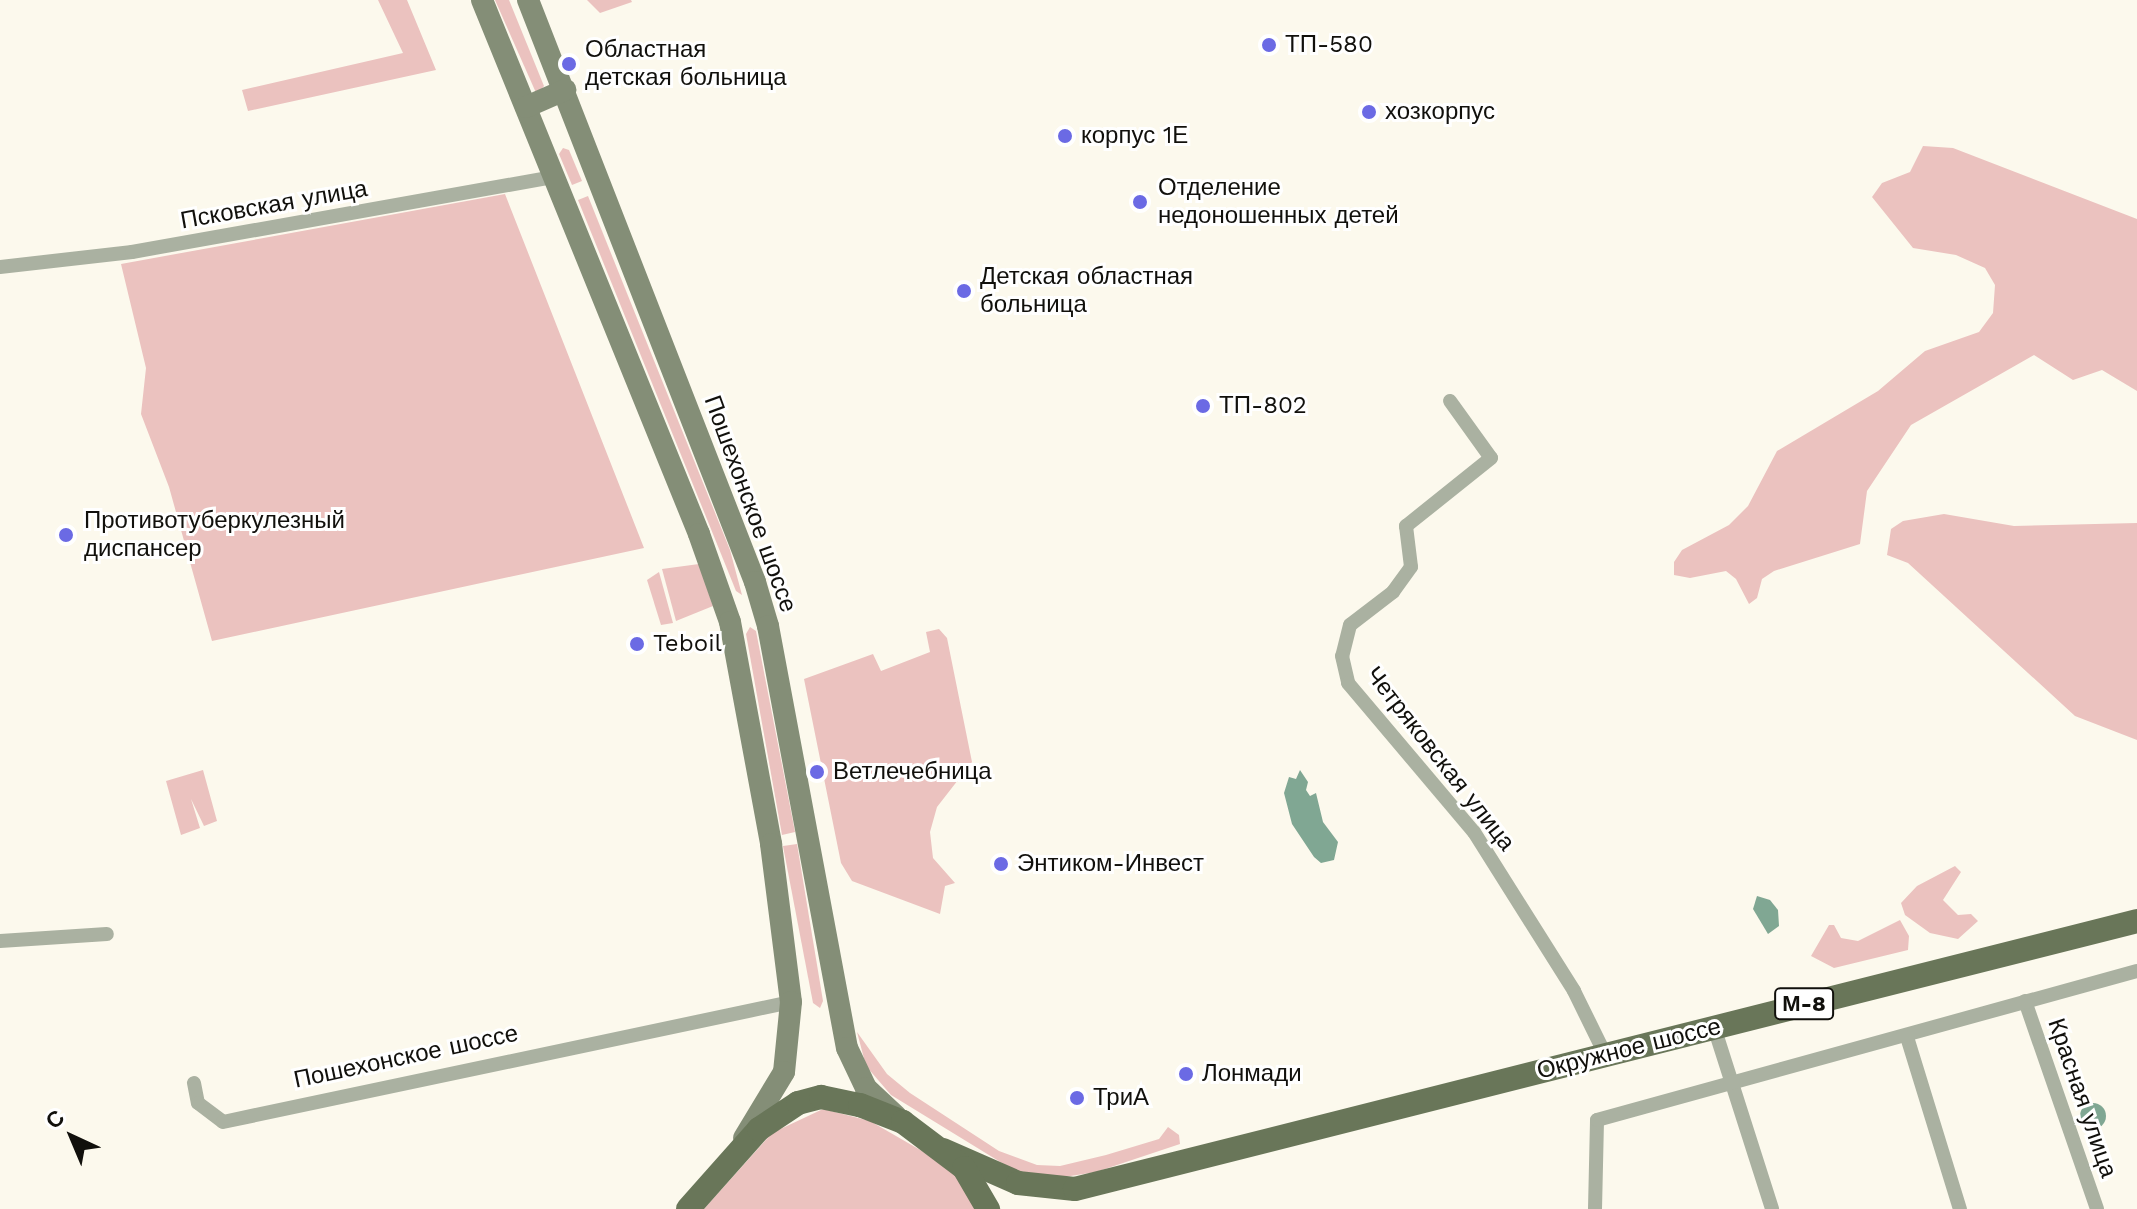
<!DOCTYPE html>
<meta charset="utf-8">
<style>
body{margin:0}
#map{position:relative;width:2137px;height:1209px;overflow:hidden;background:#fcf9ed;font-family:"Work Sans",sans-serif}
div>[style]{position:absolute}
.green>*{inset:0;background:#ebc2bf}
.water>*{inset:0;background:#80a793}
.round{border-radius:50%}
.street>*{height:14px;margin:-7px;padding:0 7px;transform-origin:7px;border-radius:7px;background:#aab1a1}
.secondary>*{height:22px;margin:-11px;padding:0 11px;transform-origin:11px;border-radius:11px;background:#848e77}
.primary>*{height:24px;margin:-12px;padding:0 12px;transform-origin:12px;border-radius:12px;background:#697659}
.dots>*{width:22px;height:22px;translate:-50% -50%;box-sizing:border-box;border:4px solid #fff;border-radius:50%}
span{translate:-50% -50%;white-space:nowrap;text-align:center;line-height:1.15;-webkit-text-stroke:6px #fff;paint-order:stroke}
.shield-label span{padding:2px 6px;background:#fff;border:2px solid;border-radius:6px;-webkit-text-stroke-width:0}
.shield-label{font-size:22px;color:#11100c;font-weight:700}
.poi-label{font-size:24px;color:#11100c}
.left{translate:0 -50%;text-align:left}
.street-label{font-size:24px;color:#11100c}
.north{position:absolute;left:32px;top:1097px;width:80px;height:80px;-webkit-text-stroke:6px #fff;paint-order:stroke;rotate:316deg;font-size:22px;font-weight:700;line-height:32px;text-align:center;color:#11100c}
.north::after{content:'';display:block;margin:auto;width:28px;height:36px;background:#11100c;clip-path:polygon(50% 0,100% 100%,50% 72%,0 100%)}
</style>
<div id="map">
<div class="green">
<i style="clip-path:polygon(378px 0,407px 0,436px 70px,248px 111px,242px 90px,403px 53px)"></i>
<i style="clip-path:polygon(495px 0,509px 0,544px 86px,537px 95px)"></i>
<i style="clip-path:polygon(587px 0,631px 0,632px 2px,600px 13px)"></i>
<i style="clip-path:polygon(1923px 146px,1953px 148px,2137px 219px,2137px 391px,2102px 370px,2073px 380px,2034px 355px,1911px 425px,1867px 491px,1860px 544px,1774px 571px,1762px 579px,1757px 598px,1749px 604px,1736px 579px,1726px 571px,1690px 578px,1674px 575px,1674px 562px,1682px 550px,1729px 525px,1748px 506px,1777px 451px,1878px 391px,1925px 351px,1979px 332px,1993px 313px,1995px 285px,1985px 268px,1956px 255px,1913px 248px,1872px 197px,1882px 183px,1910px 172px)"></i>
<i style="clip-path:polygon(563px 148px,569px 150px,582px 181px,572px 185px,559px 154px)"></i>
<i style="clip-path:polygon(505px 194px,644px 548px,212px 641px,169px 487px,141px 414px,146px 368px,121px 264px)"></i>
<i style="clip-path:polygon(588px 196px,730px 550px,742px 595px,736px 591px,578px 200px)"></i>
<i style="clip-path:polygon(1944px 514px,2014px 526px,2137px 523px,2137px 740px,2075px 716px,1908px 563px,1887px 555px,1891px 529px,1903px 521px)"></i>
<i style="clip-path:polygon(699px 564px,713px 606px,676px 621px,662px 569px)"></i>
<i style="clip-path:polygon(659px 572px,673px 623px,661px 625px,647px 580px)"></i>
<i style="clip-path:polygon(750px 627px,756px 631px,795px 832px,782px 835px,746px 634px)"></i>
<i style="clip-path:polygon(939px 629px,947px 638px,972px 762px,937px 807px,930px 832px,933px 858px,955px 883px,945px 886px,940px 914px,852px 881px,841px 863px,804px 679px,873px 654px,881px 671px,930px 652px,926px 632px)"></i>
<i style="clip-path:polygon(203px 770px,217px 821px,204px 826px,191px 799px,200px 828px,181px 835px,166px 781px)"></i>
<i style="clip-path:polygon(797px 844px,823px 1001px,820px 1008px,813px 1003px,783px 846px)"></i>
<i style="clip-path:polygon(1955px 866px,1961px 872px,1943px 900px,1958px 915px,1971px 914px,1978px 921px,1958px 939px,1930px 933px,1905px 915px,1901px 903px,1917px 886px)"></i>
<i style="clip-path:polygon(1900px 920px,1909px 936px,1908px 950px,1834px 968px,1811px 956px,1829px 925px,1834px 925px,1841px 938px,1858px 941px)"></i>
<i style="clip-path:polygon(857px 1032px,887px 1074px,910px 1093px,999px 1151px,1037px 1165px,1060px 1166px,1106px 1155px,1159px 1139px,1168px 1127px,1179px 1135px,1180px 1144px,1096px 1172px,1064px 1177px,1015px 1171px,891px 1095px,866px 1066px)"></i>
<i style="clip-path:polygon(823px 1109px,870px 1121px,922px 1151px,957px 1175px,978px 1209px,704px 1209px,772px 1133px)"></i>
</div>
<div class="water">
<i style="clip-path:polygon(1300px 770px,1308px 782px,1306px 790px,1310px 796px,1316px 793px,1323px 822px,1338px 842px,1334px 860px,1321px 863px,1314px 857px,1292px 824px,1284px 793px,1289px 777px,1296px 779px)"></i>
<i style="clip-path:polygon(1757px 896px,1770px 900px,1778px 910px,1779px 926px,1768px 934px,1753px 909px)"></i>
<i class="round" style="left:2080px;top:1103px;width:26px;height:26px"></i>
</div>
<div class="street">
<i style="left:0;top:267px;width:133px;rotate:-6.5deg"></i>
<i style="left:132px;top:252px;width:430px;rotate:-10.1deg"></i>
<i style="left:1450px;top:401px;width:70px;rotate:54.3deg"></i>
<i style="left:1491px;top:458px;width:109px;rotate:141.3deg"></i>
<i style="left:1406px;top:526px;width:41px;rotate:83deg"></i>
<i style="left:1411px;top:567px;width:31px;rotate:126deg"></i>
<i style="left:1393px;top:592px;width:54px;rotate:142.5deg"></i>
<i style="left:1350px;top:625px;width:32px;rotate:104deg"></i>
<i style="left:1342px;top:656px;width:28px;rotate:77deg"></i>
<i style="left:1348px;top:683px;width:195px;rotate:49.8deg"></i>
<i style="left:1474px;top:832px;width:188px;rotate:57.8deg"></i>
<i style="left:1574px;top:991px;width:70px;rotate:63.8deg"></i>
<i style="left:0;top:941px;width:107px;rotate:-3.7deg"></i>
<i style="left:2025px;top:1001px;width:220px;rotate:70.9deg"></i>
<i style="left:1714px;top:1027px;width:191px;rotate:72.3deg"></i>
<i style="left:1907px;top:1037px;width:180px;rotate:72.9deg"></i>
<i style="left:194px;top:1083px;width:20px;rotate:79deg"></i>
<i style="left:198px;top:1103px;width:31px;rotate:37deg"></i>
<i style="left:223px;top:1122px;width:581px;rotate:-11.93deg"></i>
<i style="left:1595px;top:1209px;width:89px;rotate:-88.7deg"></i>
<i style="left:1597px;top:1120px;width:560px;rotate:-15.43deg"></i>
</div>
<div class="secondary">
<i style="left:482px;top:0;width:576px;rotate:67.88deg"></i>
<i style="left:699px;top:534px;width:93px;rotate:70.6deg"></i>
<i style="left:730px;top:622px;width:226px;rotate:79.5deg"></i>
<i style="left:771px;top:844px;width:159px;rotate:82.8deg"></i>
<i style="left:791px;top:1002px;width:70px;rotate:95.7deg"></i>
<i style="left:784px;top:1072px;width:77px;rotate:121.2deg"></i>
<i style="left:528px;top:0;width:625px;rotate:68.69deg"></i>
<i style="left:755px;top:582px;width:46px;rotate:73.5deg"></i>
<i style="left:768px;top:626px;width:429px;rotate:79.4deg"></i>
<i style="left:847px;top:1048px;width:44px;rotate:64.6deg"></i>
<i style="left:866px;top:1088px;width:41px;rotate:43deg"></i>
<i style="left:526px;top:107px;width:43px;rotate:-23.6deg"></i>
</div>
<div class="primary">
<i style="left:943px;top:1150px;width:82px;rotate:23.7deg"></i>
<i style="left:1018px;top:1183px;width:57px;rotate:6deg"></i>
<i style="left:1075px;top:1189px;width:1095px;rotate:-14.16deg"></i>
<i style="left:688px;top:1209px;width:107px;rotate:-48.4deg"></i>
<i style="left:759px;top:1129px;width:47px;rotate:-33.7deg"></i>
<i style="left:798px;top:1103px;width:24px;rotate:-15deg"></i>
<i style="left:821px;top:1097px;width:40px;rotate:12deg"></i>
<i style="left:860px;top:1105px;width:46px;rotate:21.6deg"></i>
<i style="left:903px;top:1122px;width:76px;rotate:37deg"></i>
<i style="left:964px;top:1168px;width:48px;rotate:59.7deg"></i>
</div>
<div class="dots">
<i style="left:1269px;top:45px;background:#6b6ae4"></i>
<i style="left:569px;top:64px;background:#6b6ae4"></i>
<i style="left:1369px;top:112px;background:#6b6ae4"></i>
<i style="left:1065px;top:136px;background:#6b6ae4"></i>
<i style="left:1140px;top:202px;background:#6b6ae4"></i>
<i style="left:964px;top:291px;background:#6b6ae4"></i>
<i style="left:1203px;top:406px;background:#6b6ae4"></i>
<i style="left:66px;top:535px;background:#6b6ae4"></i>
<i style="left:637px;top:644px;background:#6b6ae4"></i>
<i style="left:817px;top:772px;background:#6b6ae4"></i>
<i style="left:1001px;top:864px;background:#6b6ae4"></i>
<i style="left:1186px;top:1074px;background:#6b6ae4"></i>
<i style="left:1077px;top:1098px;background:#6b6ae4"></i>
</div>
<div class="shield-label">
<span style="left:1804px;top:1004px">М-8</span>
</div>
<div class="poi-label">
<span class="left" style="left:1285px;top:45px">ТП-580</span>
<span class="left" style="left:585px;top:64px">Областная<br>детская больница</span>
<span class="left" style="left:1385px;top:112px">хозкорпус</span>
<span class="left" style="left:1081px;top:136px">корпус 1Е</span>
<span class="left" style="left:1158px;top:202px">Отделение<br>недоношенных детей</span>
<span class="left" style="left:980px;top:291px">Детская областная<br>больница</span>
<span class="left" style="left:1219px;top:406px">ТП-802</span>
<span class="left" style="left:84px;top:535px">Противотуберкулезный<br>диспансер</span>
<span class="left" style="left:653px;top:644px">Teboil</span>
<span class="left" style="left:833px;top:772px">Ветлечебница</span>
<span class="left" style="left:1017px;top:864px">Энтиком-Инвест</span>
<span class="left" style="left:1202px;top:1074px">Лонмади</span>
<span class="left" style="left:1093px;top:1098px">ТриА</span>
</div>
<div class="street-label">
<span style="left:274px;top:205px;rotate:-10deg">Псковская улица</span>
<span style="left:750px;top:504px;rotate:70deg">Пошехонское шоссе</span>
<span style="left:1440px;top:759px;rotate:52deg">Четряковская улица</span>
<span style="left:1629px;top:1049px;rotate:-14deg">Окружное шоссе</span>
<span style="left:406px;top:1057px;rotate:-12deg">Пошехонское шоссе</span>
<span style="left:2082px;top:1098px;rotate:71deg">Красная улица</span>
</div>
<div class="north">С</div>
</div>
